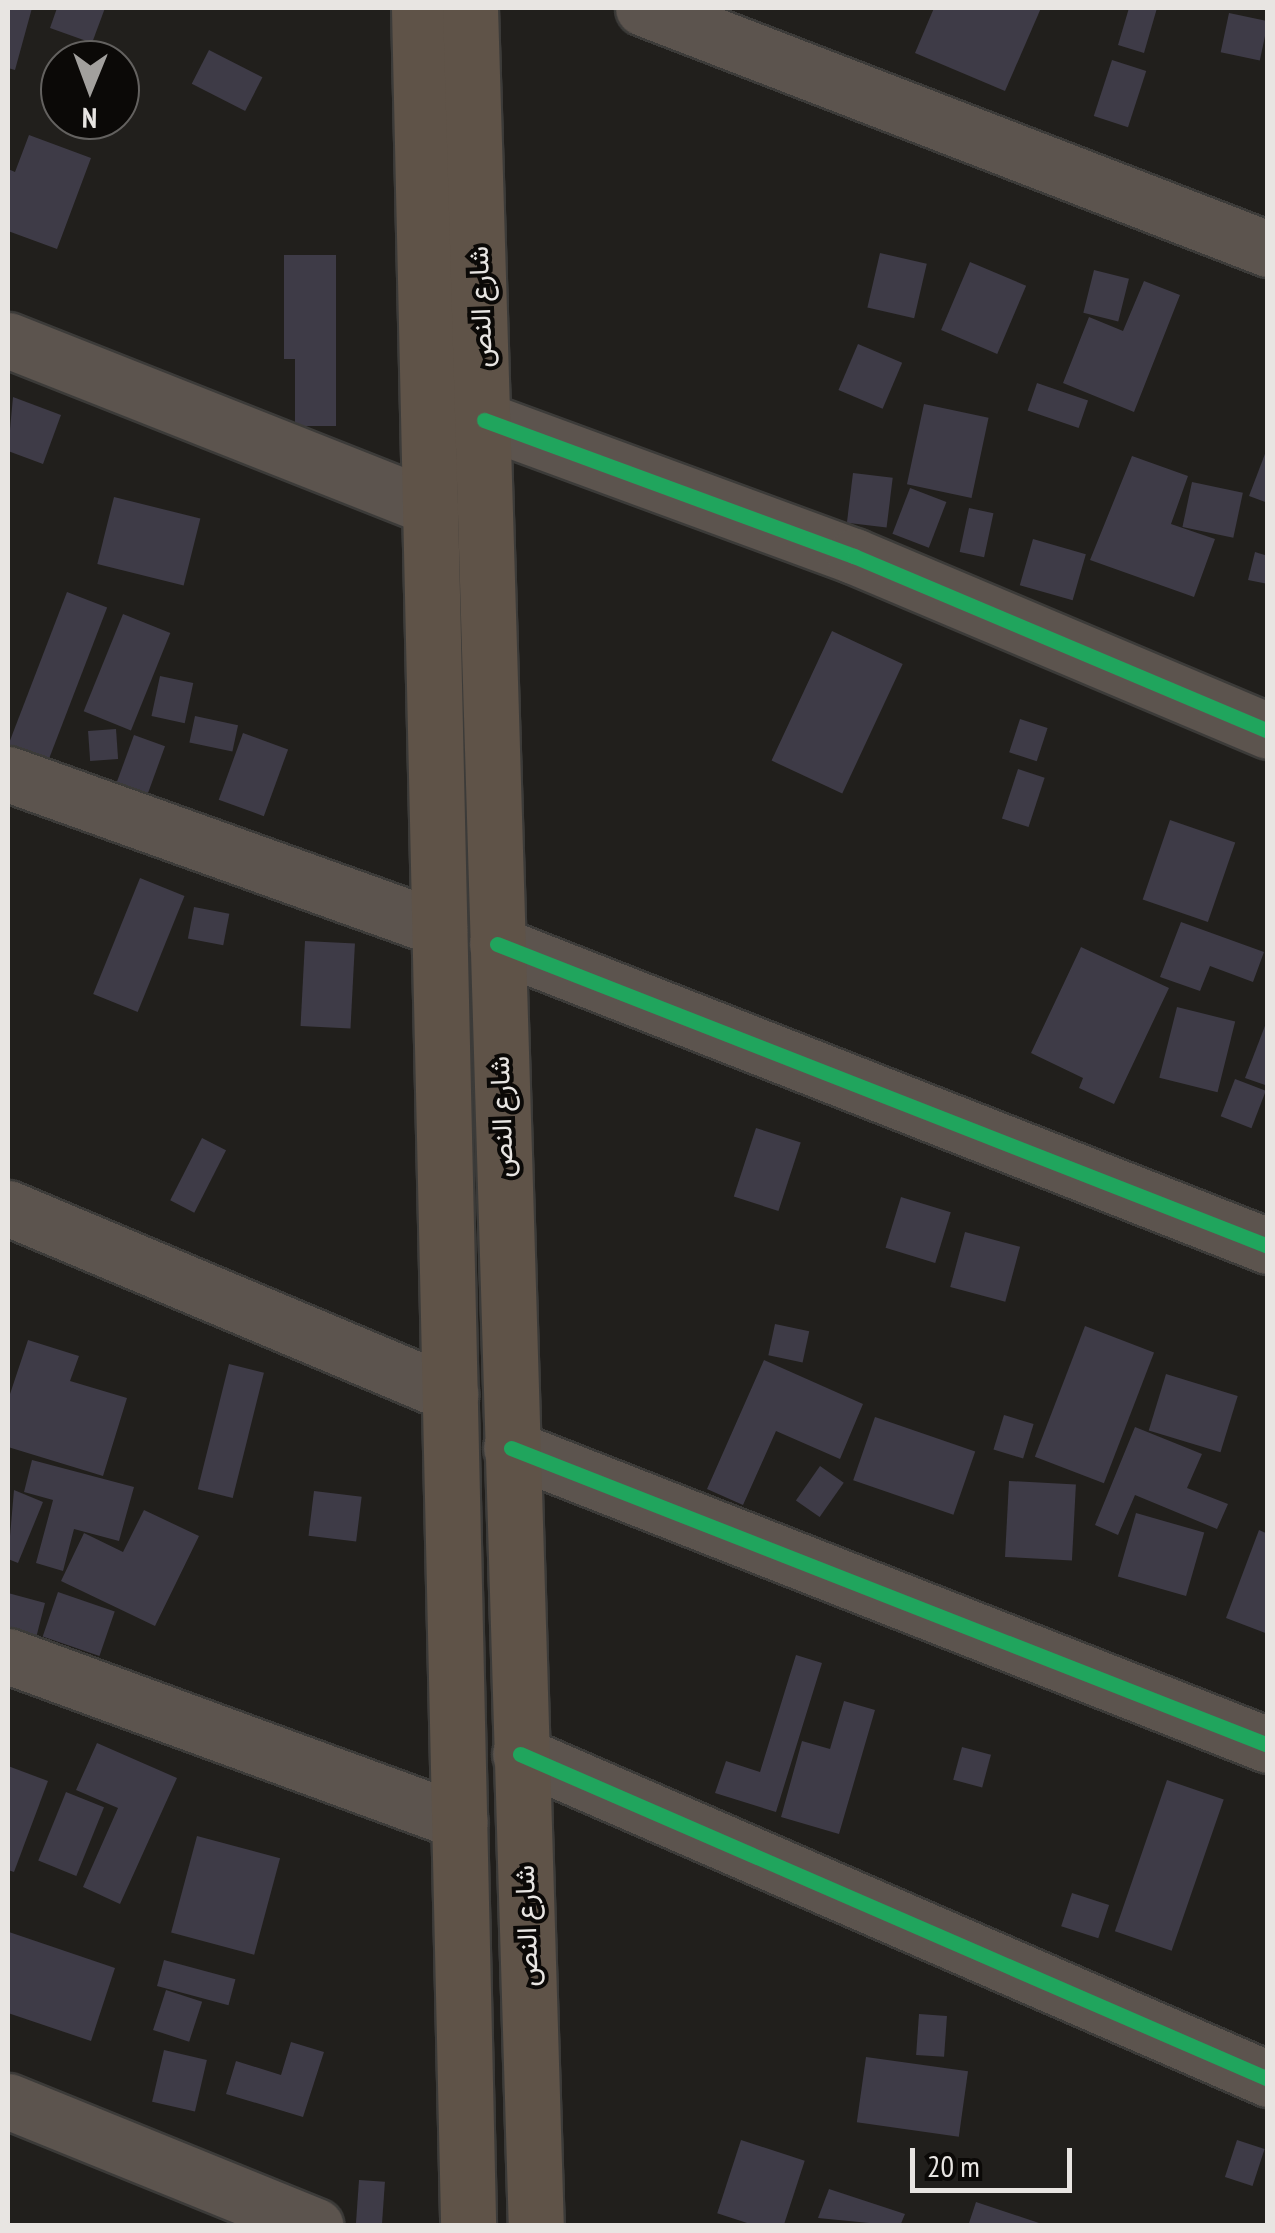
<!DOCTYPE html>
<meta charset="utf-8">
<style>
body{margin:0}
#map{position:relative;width:1275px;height:2233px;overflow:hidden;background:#211f1c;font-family:"PT Sans Narrow",Vazirmatn,sans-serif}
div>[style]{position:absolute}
.building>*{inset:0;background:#3e3b47;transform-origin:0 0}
.roads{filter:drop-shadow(2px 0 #3c3b39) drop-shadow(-2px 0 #3c3b39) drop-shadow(0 2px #3c3b39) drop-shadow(0 -2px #3c3b39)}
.minor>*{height:55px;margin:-27.5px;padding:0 27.5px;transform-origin:27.5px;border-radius:27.5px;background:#5c544e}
.major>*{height:55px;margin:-27.5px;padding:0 27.5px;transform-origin:27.5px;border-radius:27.5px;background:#5f5348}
.cycleway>*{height:15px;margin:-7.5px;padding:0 7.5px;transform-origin:7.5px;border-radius:7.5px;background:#20a55d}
span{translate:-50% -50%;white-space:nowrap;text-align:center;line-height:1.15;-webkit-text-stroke:8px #0b0907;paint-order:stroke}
.street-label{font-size:28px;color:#e8e5e2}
.frame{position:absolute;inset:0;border:10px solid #e8e5e2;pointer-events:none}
.north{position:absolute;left:40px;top:40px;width:100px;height:100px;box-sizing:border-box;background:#0b0907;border:2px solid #63615f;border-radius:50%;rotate:181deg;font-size:28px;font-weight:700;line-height:40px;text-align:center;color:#e8e5e2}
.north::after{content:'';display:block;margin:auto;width:35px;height:45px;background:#a2a09d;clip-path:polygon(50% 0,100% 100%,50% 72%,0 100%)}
.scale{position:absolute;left:910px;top:2148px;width:162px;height:45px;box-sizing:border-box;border:5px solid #e8e5e2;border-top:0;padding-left:12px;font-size:30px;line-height:35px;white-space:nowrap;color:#e8e5e2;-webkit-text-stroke:8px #0b0907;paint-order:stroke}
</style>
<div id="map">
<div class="building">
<i style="clip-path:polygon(8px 8px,32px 8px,15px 70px,8px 68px)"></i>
<i style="clip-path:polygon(57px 8px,105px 8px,92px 43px,50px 28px)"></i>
<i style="clip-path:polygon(934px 8px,1041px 8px,1005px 91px,915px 53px)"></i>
<i style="clip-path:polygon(1129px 8px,1157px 8px,1144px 53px,1118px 45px)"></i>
<i style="left:1229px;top:13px;width:40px;height:40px;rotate:12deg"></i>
<i style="left:209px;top:50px;width:60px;height:38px;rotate:27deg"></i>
<i style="left:1112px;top:60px;width:36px;height:59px;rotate:18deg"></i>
<i style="clip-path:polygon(29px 135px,91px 158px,57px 249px,8px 231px,8px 169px,15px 172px)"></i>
<i style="left:880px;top:253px;width:48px;height:56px;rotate:13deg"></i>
<i style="clip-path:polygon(284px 255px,336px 255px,336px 426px,295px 426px,295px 359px,284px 359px)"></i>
<i style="left:970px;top:262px;width:61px;height:74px;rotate:23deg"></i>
<i style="left:1094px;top:270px;width:36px;height:44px;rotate:14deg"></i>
<i style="clip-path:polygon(1144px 281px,1180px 295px,1134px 412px,1063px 383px,1089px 317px,1123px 331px)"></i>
<i style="left:858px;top:344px;width:48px;height:50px;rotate:23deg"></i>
<i style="left:1037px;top:383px;width:54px;height:29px;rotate:19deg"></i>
<i style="clip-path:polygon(13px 397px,61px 415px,43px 464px,8px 451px)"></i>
<i style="left:924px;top:404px;width:66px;height:82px;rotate:12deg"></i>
<i style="clip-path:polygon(1268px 446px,1268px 503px,1249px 496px)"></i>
<i style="clip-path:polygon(1132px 456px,1188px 476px,1171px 524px,1215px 539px,1194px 597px,1090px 560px)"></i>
<i style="left:853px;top:473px;width:40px;height:50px;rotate:7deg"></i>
<i style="left:1192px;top:482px;width:52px;height:46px;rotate:12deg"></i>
<i style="left:910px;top:488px;width:39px;height:49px;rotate:21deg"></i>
<i style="left:114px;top:497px;width:89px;height:69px;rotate:14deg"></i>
<i style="left:969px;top:508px;width:25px;height:45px;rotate:12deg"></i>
<i style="left:1033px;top:539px;width:55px;height:48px;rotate:16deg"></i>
<i style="clip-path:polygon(1255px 552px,1268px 556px,1268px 584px,1248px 580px)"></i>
<i style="left:67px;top:592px;width:43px;height:167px;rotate:21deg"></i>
<i style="left:123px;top:614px;width:51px;height:105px;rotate:22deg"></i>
<i style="left:832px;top:631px;width:78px;height:143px;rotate:25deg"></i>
<i style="left:160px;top:676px;width:34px;height:41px;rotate:12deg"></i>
<i style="left:195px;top:716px;width:44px;height:27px;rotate:12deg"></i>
<i style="left:1020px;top:719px;width:29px;height:35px;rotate:18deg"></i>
<i style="left:116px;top:729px;width:30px;height:28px;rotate:86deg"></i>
<i style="left:243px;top:733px;width:48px;height:71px;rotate:20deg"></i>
<i style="left:134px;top:735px;width:33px;height:52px;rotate:20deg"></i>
<i style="left:1018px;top:769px;width:28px;height:52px;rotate:18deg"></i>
<i style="left:1170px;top:820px;width:69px;height:84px;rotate:19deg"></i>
<i style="left:140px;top:878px;width:48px;height:125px;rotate:22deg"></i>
<i style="left:194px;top:907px;width:36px;height:32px;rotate:11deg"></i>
<i style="clip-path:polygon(1181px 922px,1264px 952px,1253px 982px,1210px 966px,1200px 991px,1160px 977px)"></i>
<i style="left:305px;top:941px;width:50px;height:85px;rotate:3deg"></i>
<i style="clip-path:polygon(1081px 947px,1169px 988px,1114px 1104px,1079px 1088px,1083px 1078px,1031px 1053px)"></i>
<i style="left:1177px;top:1007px;width:60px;height:73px;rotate:14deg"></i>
<i style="clip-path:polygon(1268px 1018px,1268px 1086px,1245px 1078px)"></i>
<i style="left:1235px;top:1079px;width:33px;height:40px;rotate:21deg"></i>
<i style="left:756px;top:1128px;width:47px;height:72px;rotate:18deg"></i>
<i style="left:202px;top:1138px;width:27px;height:70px;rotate:27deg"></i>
<i style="left:901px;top:1197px;width:52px;height:53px;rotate:17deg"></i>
<i style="left:965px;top:1232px;width:57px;height:57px;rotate:15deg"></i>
<i style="left:775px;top:1324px;width:35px;height:32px;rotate:12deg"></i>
<i style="left:1085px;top:1326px;width:74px;height:140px;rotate:21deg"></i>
<i style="clip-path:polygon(28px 1340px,79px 1356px,70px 1381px,127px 1398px,103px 1476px,8px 1447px,8px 1400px)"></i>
<i style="clip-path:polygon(764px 1360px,863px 1404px,840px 1459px,776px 1431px,743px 1505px,707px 1489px)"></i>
<i style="left:229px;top:1364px;width:36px;height:129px;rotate:14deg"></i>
<i style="left:1166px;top:1374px;width:75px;height:59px;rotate:17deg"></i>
<i style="left:1004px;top:1415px;width:31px;height:36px;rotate:17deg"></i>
<i style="left:875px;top:1417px;width:106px;height:67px;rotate:19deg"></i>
<i style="clip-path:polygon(1135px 1427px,1202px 1454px,1187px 1488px,1228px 1504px,1217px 1529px,1135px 1495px,1118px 1535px,1095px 1525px)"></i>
<i style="clip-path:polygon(32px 1460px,134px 1487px,119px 1541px,74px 1529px,63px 1571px,36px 1563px,53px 1500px,24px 1492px)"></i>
<i style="left:820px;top:1466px;width:29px;height:42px;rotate:35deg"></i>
<i style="left:1009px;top:1481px;width:67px;height:76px;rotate:3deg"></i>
<i style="clip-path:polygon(14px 1490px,43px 1502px,18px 1563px,8px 1559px)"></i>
<i style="left:314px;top:1491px;width:48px;height:45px;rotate:7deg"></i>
<i style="clip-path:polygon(144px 1510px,199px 1536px,155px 1626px,61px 1581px,84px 1533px,123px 1552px)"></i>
<i style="left:1136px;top:1513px;width:71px;height:66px;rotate:16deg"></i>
<i style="clip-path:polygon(1259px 1530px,1268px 1534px,1268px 1634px,1226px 1618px)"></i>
<i style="left:58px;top:1592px;width:60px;height:47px;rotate:19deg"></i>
<i style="clip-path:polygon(8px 1593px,45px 1603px,36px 1638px,8px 1630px)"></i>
<i style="clip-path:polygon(796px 1655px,822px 1663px,776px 1812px,715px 1793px,726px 1761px,760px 1772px)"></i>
<i style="clip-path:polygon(844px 1701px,875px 1710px,839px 1834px,781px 1817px,802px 1741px,830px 1749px)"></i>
<i style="clip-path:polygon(97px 1743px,177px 1778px,120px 1904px,83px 1887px,118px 1808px,76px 1790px)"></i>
<i style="left:962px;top:1747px;width:30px;height:34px;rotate:15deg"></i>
<i style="clip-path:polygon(8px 1766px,48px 1781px,14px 1872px,8px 1870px)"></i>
<i style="left:1167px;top:1780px;width:60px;height:160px;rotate:19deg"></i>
<i style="left:66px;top:1792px;width:41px;height:74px;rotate:22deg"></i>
<i style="left:197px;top:1836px;width:86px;height:100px;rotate:15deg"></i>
<i style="left:1072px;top:1893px;width:39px;height:35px;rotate:18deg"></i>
<i style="clip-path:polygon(9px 1932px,115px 1968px,91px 2041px,8px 2013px)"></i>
<i style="left:164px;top:1960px;width:74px;height:27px;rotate:15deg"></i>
<i style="left:166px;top:1990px;width:38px;height:42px;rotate:18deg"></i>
<i style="left:919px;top:2014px;width:28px;height:41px;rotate:4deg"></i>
<i style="clip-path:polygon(291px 2042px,324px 2052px,303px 2117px,226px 2094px,236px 2061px,281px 2075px)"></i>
<i style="left:164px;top:2050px;width:44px;height:53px;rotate:13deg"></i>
<i style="left:866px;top:2057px;width:103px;height:66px;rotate:8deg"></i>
<i style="left:741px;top:2140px;width:67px;height:77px;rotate:18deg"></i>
<i style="left:1237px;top:2140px;width:29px;height:39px;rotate:18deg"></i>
<i style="left:359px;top:2180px;width:26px;height:44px;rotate:4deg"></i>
<i style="clip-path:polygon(829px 2189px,905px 2214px,900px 2226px,818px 2218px)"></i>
<i style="clip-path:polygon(976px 2202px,1045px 2225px,1044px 2226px,968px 2226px)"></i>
</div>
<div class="roads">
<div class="minor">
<i style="left:643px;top:8px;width:670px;rotate:21.09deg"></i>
<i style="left:8px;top:340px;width:452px;rotate:21.6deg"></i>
<i style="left:484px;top:420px;width:394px;rotate:20.2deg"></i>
<i style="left:854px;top:556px;width:449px;rotate:22.9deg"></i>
<i style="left:8px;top:774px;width:458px;rotate:19.7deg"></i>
<i style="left:497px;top:944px;width:828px;rotate:21.39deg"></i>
<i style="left:8px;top:1208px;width:480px;rotate:22.8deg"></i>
<i style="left:511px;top:1448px;width:813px;rotate:21.42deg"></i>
<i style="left:8px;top:1656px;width:481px;rotate:20.1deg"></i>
<i style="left:520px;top:1754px;width:816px;rotate:23.48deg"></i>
<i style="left:8px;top:2101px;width:332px;rotate:22.1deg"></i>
</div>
<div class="major">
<i style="left:419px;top:8px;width:2219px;rotate:88.73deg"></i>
<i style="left:470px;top:8px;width:2219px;rotate:88.3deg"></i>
</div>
</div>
<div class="cycleway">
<i style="left:484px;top:420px;width:394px;rotate:20.2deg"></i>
<i style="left:854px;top:556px;width:449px;rotate:22.9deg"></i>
<i style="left:497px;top:944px;width:828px;rotate:21.39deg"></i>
<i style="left:511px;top:1448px;width:813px;rotate:21.42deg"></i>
<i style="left:520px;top:1754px;width:816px;rotate:23.48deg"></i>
</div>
<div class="street-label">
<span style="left:480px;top:307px;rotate:-92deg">شارع النص</span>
<span style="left:501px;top:1117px;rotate:-92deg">شارع النص</span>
<span style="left:526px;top:1926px;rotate:-92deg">شارع النص</span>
</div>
<div class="frame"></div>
<div class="north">N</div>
<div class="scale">20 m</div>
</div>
